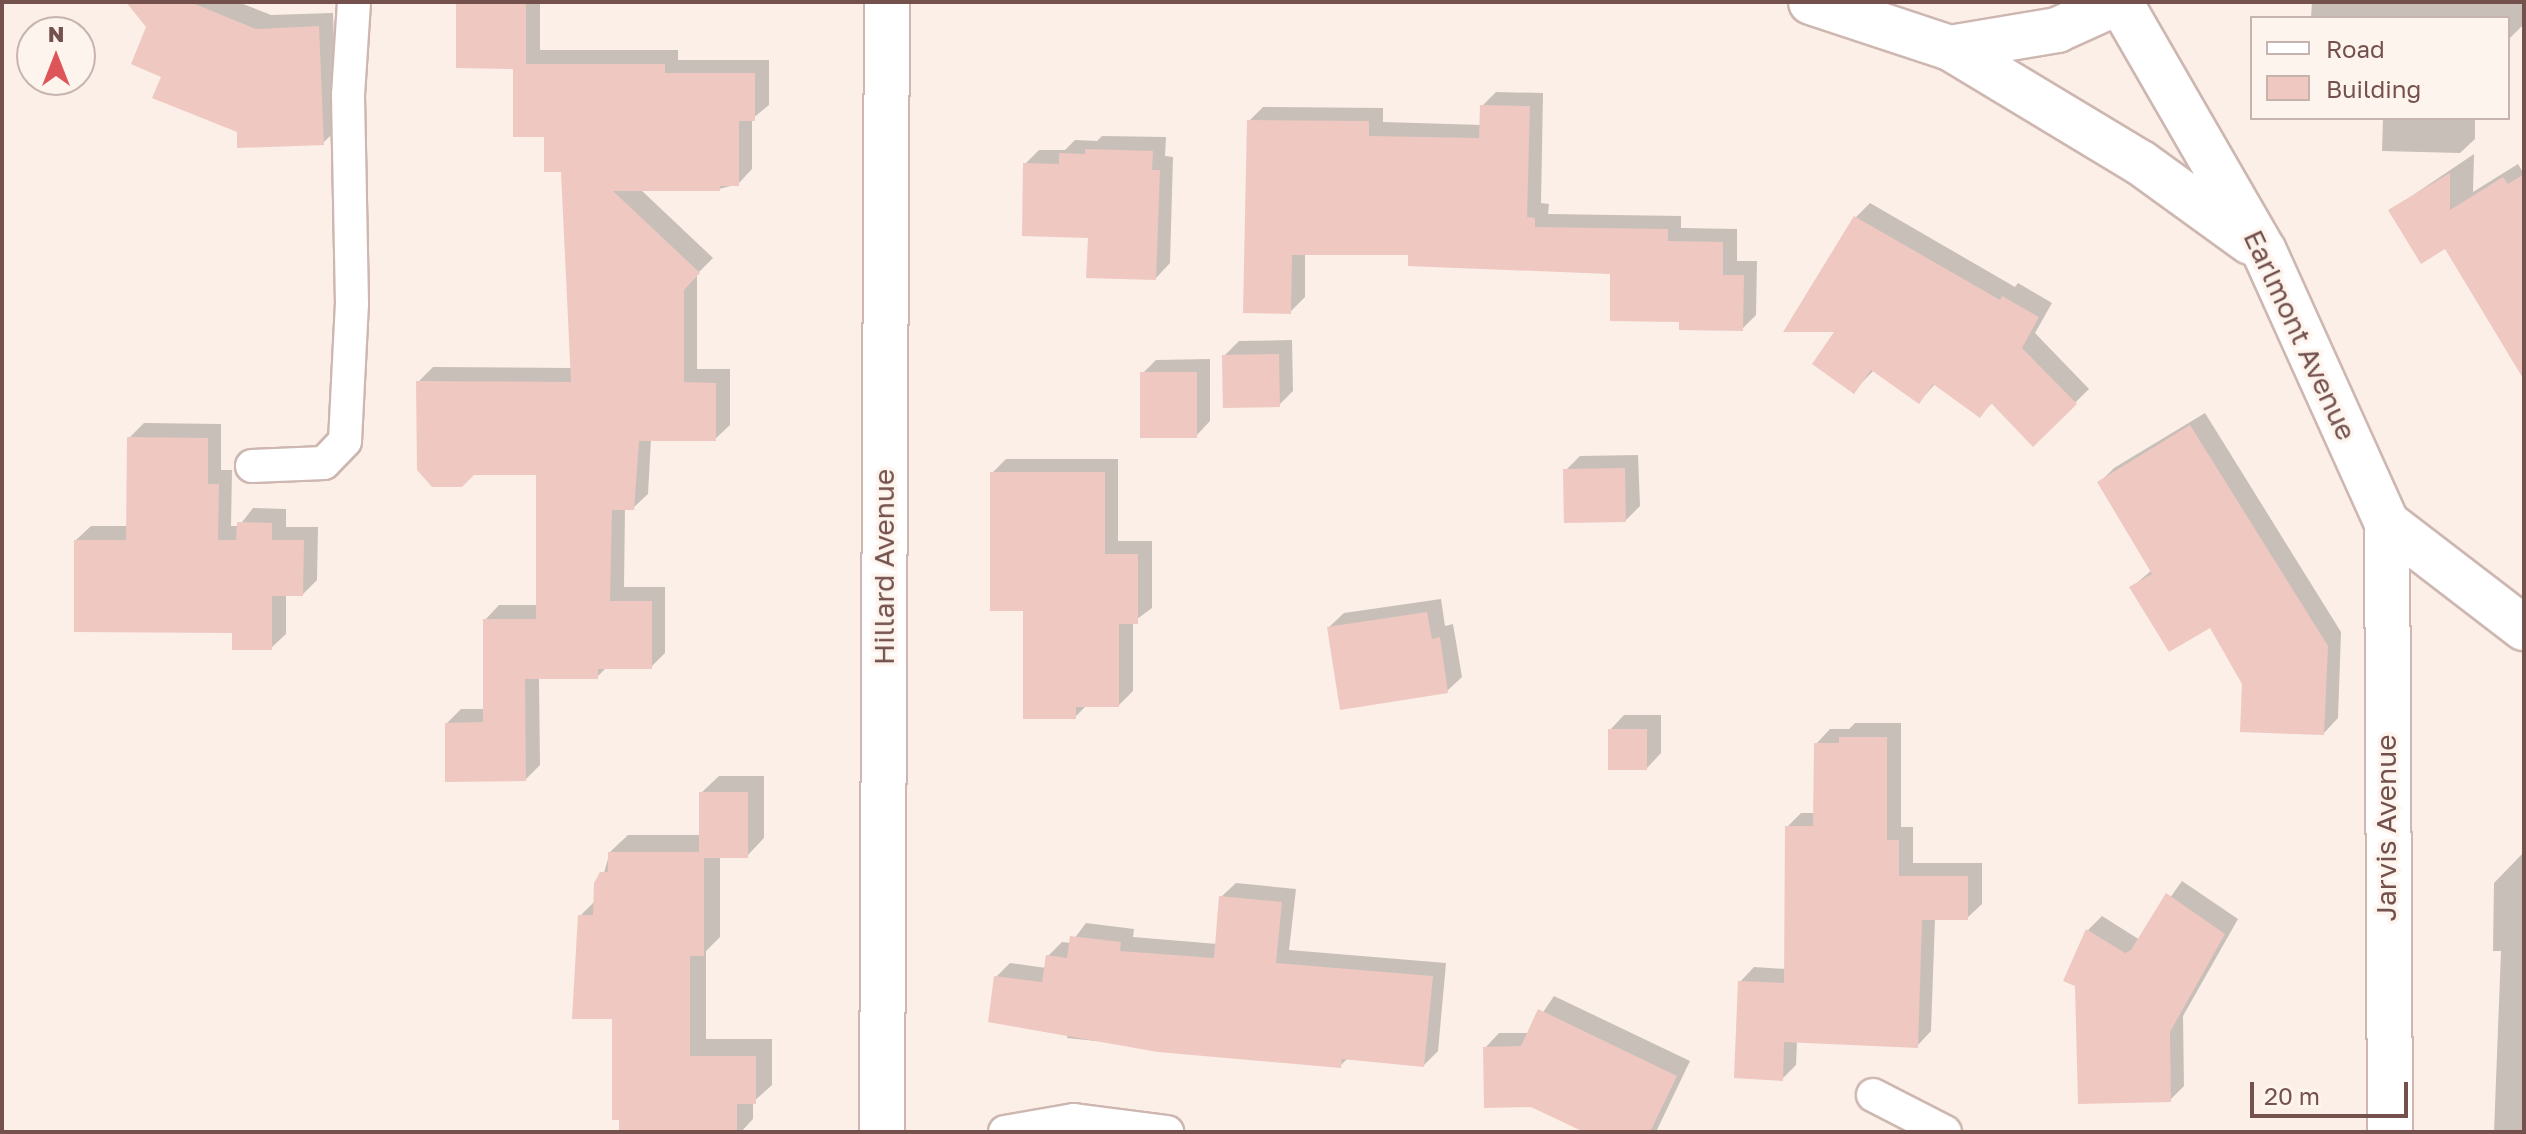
<!DOCTYPE html>
<style>
body{margin:0}
#map{position:relative;width:2526px;height:1134px;overflow:hidden;background:#fbefe8;font-family:"Golos Text",sans-serif}
div>[style]{position:absolute}
.shadow>*{inset:0;background:#0003}
.building>*{inset:0;background:#efc8c1;transform-origin:0 0}
.roads{filter:drop-shadow(2px 0 #ceb7b1) drop-shadow(-2px 0 #ceb7b1) drop-shadow(0 2px #ceb7b1) drop-shadow(0 -2px #ceb7b1)}
.lane>*{height:32px;margin:-16px;padding:0 16px;transform-origin:16px;border-radius:16px;background:#fff}
.street>*{height:44px;margin:-22px;padding:0 22px;transform-origin:22px;border-radius:22px;background:#fff}
span{translate:-50% -50%;white-space:nowrap;text-align:center;line-height:1.15;-webkit-text-stroke:7px #fef4ee;paint-order:stroke}
.street-label{font-size:28px;color:#74514d}
.frame{position:absolute;inset:0;border:4px solid #74514d;pointer-events:none}
.legend{position:absolute;left:2250px;top:16px;width:260px;height:104px;box-sizing:border-box;background:#fef4ee;border:2px solid #c7b3ae;margin:0;padding:10px 14px;list-style:none;font-size:24px;color:#74514d}
.legend li{display:flex;align-items:center;gap:16px;height:40px}
.legend b{width:40px;border:2px solid #c7b3ae}
.north{position:absolute;left:16px;top:16px;width:80px;height:80px;box-sizing:border-box;background:#fef4ee;border:2px solid #c7b3ae;border-radius:50%;rotate:0deg;font-size:22px;font-weight:700;line-height:32px;text-align:center;color:#74514d}
.north::after{content:'';display:block;margin:auto;width:28px;height:36px;background:#dd5559;clip-path:polygon(50% 0,100% 100%,50% 72%,0 100%)}
.scale{position:absolute;left:2250px;top:1082px;width:158px;height:36px;box-sizing:border-box;border:4px solid #74514d;border-top:0;padding-left:10px;font-size:24px;line-height:28px;white-space:nowrap;color:#74514d;-webkit-text-stroke:6px #fef4ee;paint-order:stroke}
</style>
<div id="map">
<div class="shadow">
<i style="clip-path:polygon(129px 2px,238px 2px,271px 15px,333px 13px,337px 129px,323px 143px,239px 130px,163px 76px,148px 27px)"></i>
<i style="clip-path:polygon(458px 2px,540px 2px,540px 50px,678px 50px,678px 60px,769px 60px,769px 105px,752px 119px,752px 169px,738px 184px,719px 189px,640px 189px,713px 258px,697px 274px,697px 369px,730px 369px,730px 425px,715px 439px,651px 439px,648px 494px,633px 508px,625px 508px,624px 587px,665px 587px,665px 653px,651px 667px,607px 667px,597px 677px,539px 677px,540px 765px,526px 779px,447px 723px,461px 709px,485px 709px,485px 620px,499px 605px,538px 605px,538px 473px,418px 382px,433px 367px,572px 368px,563px 170px,515px 67px)"></i>
<i style="clip-path:polygon(2312px 2px,2522px 2px,2522px 26px,2508px 40px,2508px 18px,2311px 18px)"></i>
<i style="clip-path:polygon(1496px 92px,1543px 93px,1541px 203px,1549px 204px,1548px 214px,1681px 216px,1681px 228px,1737px 229px,1737px 261px,1757px 261px,1756px 315px,1742px 329px,1681px 320px,1612px 272px,1410px 253px,1305px 253px,1305px 297px,1290px 312px,1249px 121px,1263px 107px,1383px 108px,1383px 122px,1482px 125px,1482px 106px)"></i>
<i style="clip-path:polygon(2383px 118px,2475px 118px,2475px 139px,2460px 153px,2382px 151px)"></i>
<i style="clip-path:polygon(1102px 136px,1166px 137px,1165px 156px,1173px 157px,1170px 263px,1156px 278px,1090px 236px,1025px 164px,1039px 150px,1065px 150px,1075px 140px,1097px 141px)"></i>
<i style="clip-path:polygon(2474px 154px,2473px 192px,2518px 164px,2524px 174px,2524px 376px,2446px 246px,2391px 210px)"></i>
<i style="clip-path:polygon(1870px 203px,2015px 287px,2018px 283px,2052px 303px,2035px 333px,2089px 389px,2033px 444px,1993px 402px,1980px 415px,1936px 383px,1919px 402px,1874px 370px,1854px 391px,1838px 330px,1856px 217px)"></i>
<i style="clip-path:polygon(1292px 340px,1293px 391px,1279px 405px,1224px 356px,1239px 341px)"></i>
<i style="clip-path:polygon(1210px 359px,1210px 421px,1196px 436px,1142px 374px,1156px 360px)"></i>
<i style="clip-path:polygon(2205px 413px,2341px 632px,2338px 718px,2324px 733px,2244px 683px,2211px 625px,2132px 587px,2152px 570px,2100px 482px,2114px 468px)"></i>
<i style="clip-path:polygon(144px 423px,221px 424px,221px 470px,232px 470px,231px 526px,239px 526px,253px 508px,286px 509px,286px 527px,318px 527px,317px 580px,303px 594px,286px 594px,286px 634px,271px 648px,76px 540px,91px 526px,128px 526px,129px 438px)"></i>
<i style="clip-path:polygon(1638px 455px,1640px 506px,1626px 520px,1565px 471px,1580px 456px)"></i>
<i style="clip-path:polygon(1006px 459px,1118px 459px,1118px 541px,1152px 541px,1152px 608px,1133px 622px,1133px 691px,1119px 705px,1087px 705px,1075px 717px,1025px 609px,992px 473px)"></i>
<i style="clip-path:polygon(1441px 599px,1445px 626px,1453px 624px,1462px 677px,1447px 691px,1329px 627px,1344px 613px)"></i>
<i style="clip-path:polygon(1624px 715px,1661px 715px,1661px 753px,1647px 768px,1610px 730px)"></i>
<i style="clip-path:polygon(1855px 723px,1901px 723px,1901px 827px,1913px 827px,1913px 863px,1982px 863px,1982px 904px,1967px 918px,1935px 918px,1931px 1031px,1917px 1046px,1797px 1040px,1796px 1065px,1782px 1079px,1740px 982px,1754px 967px,1786px 969px,1787px 827px,1801px 813px,1815px 813px,1816px 744px,1830px 729px,1849px 729px)"></i>
<i style="clip-path:polygon(719px 776px,764px 776px,764px 838px,747px 856px,720px 856px,720px 937px,706px 951px,706px 1039px,772px 1039px,772px 1085px,753px 1102px,753px 1119px,741px 1132px,621px 1132px,614px 1017px,580px 916px,596px 900px,610px 852px,628px 835px,701px 835px,701px 793px)"></i>
<i style="clip-path:polygon(2524px 852px,2524px 1132px,2494px 1132px,2501px 951px,2493px 951px,2494px 883px)"></i>
<i style="clip-path:polygon(2182px 881px,2238px 919px,2183px 1016px,2184px 1086px,2170px 1100px,2088px 930px,2102px 916px,2140px 940px)"></i>
<i style="clip-path:polygon(1236px 883px,1296px 889px,1289px 950px,1446px 963px,1438px 1051px,1424px 1065px,1348px 1058px,1340px 1066px,1067px 1038px,1068px 1031px,996px 977px,1010px 963px,1046px 968px,1048px 956px,1062px 942px,1071px 943px,1086px 923px,1134px 929px,1133px 937px,1217px 944px,1221px 897px)"></i>
<i style="clip-path:polygon(1554px 996px,1690px 1061px,1656px 1132px,1588px 1132px,1485px 1048px,1499px 1033px,1529px 1033px)"></i>
</div>
<div class="building">
<i style="clip-path:polygon(126px 2px,190px 2px,256px 29px,319px 26px,324px 145px,237px 148px,237px 132px,152px 98px,161px 77px,131px 64px,146px 27px)"></i>
<i style="clip-path:polygon(456px 2px,526px 2px,526px 64px,665px 64px,665px 73px,755px 73px,755px 121px,739px 121px,739px 186px,720px 186px,720px 191px,613px 191px,700px 273px,684px 290px,684px 382px,716px 383px,716px 441px,639px 441px,634px 510px,612px 510px,610px 601px,652px 601px,652px 669px,598px 669px,598px 679px,525px 679px,526px 781px,445px 782px,445px 723px,483px 722px,483px 619px,536px 619px,536px 475px,474px 475px,462px 487px,432px 487px,417px 470px,416px 381px,571px 382px,561px 172px,544px 172px,544px 137px,513px 137px,513px 69px,456px 68px)"></i>
<i style="clip-path:polygon(1480px 105px,1530px 106px,1527px 217px,1535px 218px,1535px 227px,1668px 229px,1668px 241px,1723px 242px,1723px 275px,1744px 275px,1743px 331px,1679px 330px,1679px 322px,1610px 321px,1610px 274px,1408px 266px,1408px 255px,1292px 255px,1291px 314px,1243px 313px,1247px 120px,1369px 121px,1369px 136px,1479px 138px)"></i>
<i style="clip-path:polygon(1085px 149px,1153px 151px,1152px 170px,1160px 170px,1156px 280px,1086px 278px,1088px 238px,1022px 236px,1023px 163px,1059px 164px,1059px 153px,1085px 154px)"></i>
<i style="clip-path:polygon(2450px 173px,2450px 210px,2503px 177px,2508px 184px,2524px 174px,2524px 380px,2445px 249px,2421px 264px,2388px 210px)"></i>
<i style="clip-path:polygon(1854px 216px,2000px 300px,2002px 296px,2039px 317px,2022px 348px,2077px 404px,2033px 447px,1991px 403px,1980px 418px,1933px 384px,1919px 404px,1871px 370px,1854px 394px,1812px 364px,1834px 332px,1783px 332px)"></i>
<i style="left:1279px;top:354px;width:53px;height:57px;rotate:89deg"></i>
<i style="left:1197px;top:372px;width:66px;height:57px;rotate:90deg"></i>
<i style="clip-path:polygon(2190px 425px,2328px 646px,2324px 735px,2240px 732px,2242px 684px,2210px 628px,2169px 652px,2129px 587px,2152px 574px,2097px 482px)"></i>
<i style="clip-path:polygon(127px 437px,208px 438px,208px 484px,219px 484px,218px 540px,236px 540px,237px 522px,272px 523px,272px 540px,304px 540px,303px 596px,272px 596px,272px 650px,232px 650px,232px 633px,74px 632px,74px 540px,126px 540px)"></i>
<i style="left:1625px;top:468px;width:54px;height:62px;rotate:89deg"></i>
<i style="clip-path:polygon(990px 472px,1105px 472px,1105px 554px,1138px 554px,1138px 624px,1119px 624px,1119px 707px,1076px 707px,1076px 719px,1023px 719px,1023px 611px,990px 611px)"></i>
<i style="clip-path:polygon(1427px 612px,1432px 639px,1440px 637px,1448px 693px,1340px 710px,1327px 627px)"></i>
<i style="left:1608px;top:729px;width:39px;height:41px"></i>
<i style="clip-path:polygon(1839px 737px,1887px 737px,1887px 840px,1899px 840px,1899px 876px,1968px 876px,1968px 920px,1922px 920px,1918px 1048px,1784px 1042px,1783px 1081px,1734px 1078px,1738px 981px,1784px 983px,1785px 826px,1813px 826px,1814px 743px,1839px 743px)"></i>
<i style="clip-path:polygon(699px 792px,748px 792px,748px 858px,704px 858px,704px 956px,690px 956px,690px 1056px,756px 1056px,756px 1104px,737px 1104px,737px 1132px,619px 1132px,619px 1120px,612px 1120px,612px 1019px,572px 1019px,578px 915px,593px 915px,594px 883px,600px 872px,608px 872px,608px 852px,699px 852px)"></i>
<i style="clip-path:polygon(2166px 893px,2225px 934px,2170px 1032px,2171px 1102px,2078px 1104px,2075px 986px,2063px 981px,2086px 929px,2125px 953px,2131px 950px)"></i>
<i style="clip-path:polygon(1219px 896px,1282px 902px,1276px 963px,1433px 976px,1424px 1067px,1342px 1059px,1341px 1068px,1158px 1052px,988px 1022px,994px 976px,1042px 982px,1046px 955px,1067px 958px,1070px 936px,1121px 942px,1120px 951px,1214px 958px)"></i>
<i style="clip-path:polygon(1538px 1009px,1677px 1076px,1650px 1132px,1584px 1132px,1531px 1107px,1484px 1108px,1483px 1047px,1521px 1046px)"></i>
</div>
<div class="roads">
<div class="lane">
<i style="left:252px;top:466px;width:72px;rotate:-2.4deg"></i>
<i style="left:324px;top:463px;width:30px;rotate:-46deg"></i>
<i style="left:345px;top:441px;width:137px;rotate:-87.1deg"></i>
<i style="left:352px;top:304px;width:209px;rotate:-91.1deg"></i>
<i style="left:348px;top:95px;width:93px;rotate:-86.3deg"></i>
<i style="left:1873px;top:1095px;width:81px;rotate:27.2deg"></i>
<i style="left:1005px;top:1132px;width:70px;rotate:-9.9deg"></i>
<i style="left:1074px;top:1120px;width:94px;rotate:7.4deg"></i>
</div>
<div class="street">
<i style="left:1811px;top:2px;width:146px;rotate:18.3deg"></i>
<i style="left:1950px;top:48px;width:109px;rotate:-9.5deg"></i>
<i style="left:2057px;top:30px;width:68px;rotate:-24.3deg"></i>
<i style="left:2120px;top:2px;width:288px;rotate:60deg"></i>
<i style="left:2264px;top:251px;width:299px;rotate:65.7deg"></i>
<i style="left:2387px;top:523px;width:173px;rotate:37.5deg"></i>
<i style="left:1950px;top:48px;width:223px;rotate:31.1deg"></i>
<i style="left:2141px;top:163px;width:135px;rotate:35.9deg"></i>
<i style="left:2387px;top:523px;width:609px;rotate:89.72deg"></i>
<i style="left:882px;top:1132px;width:1130px;rotate:-89.75deg"></i>
</div>
</div>
<div class="street-label">
<span style="left:2300px;top:335px;rotate:65deg">Earlmont Avenue</span>
<span style="left:884px;top:567px;rotate:-90deg">Hillard Avenue</span>
<span style="left:2386px;top:828px;rotate:-90deg">Jarvis Avenue</span>
</div>
<div class="frame"></div>
<ul class="legend">
<li><b style="height:10px;background:#fff"></b>Road</li>
<li><b style="height:22px;background:#efc8c1"></b>Building</li>
</ul>
<div class="north">N</div>
<div class="scale">20 m</div>
</div>
